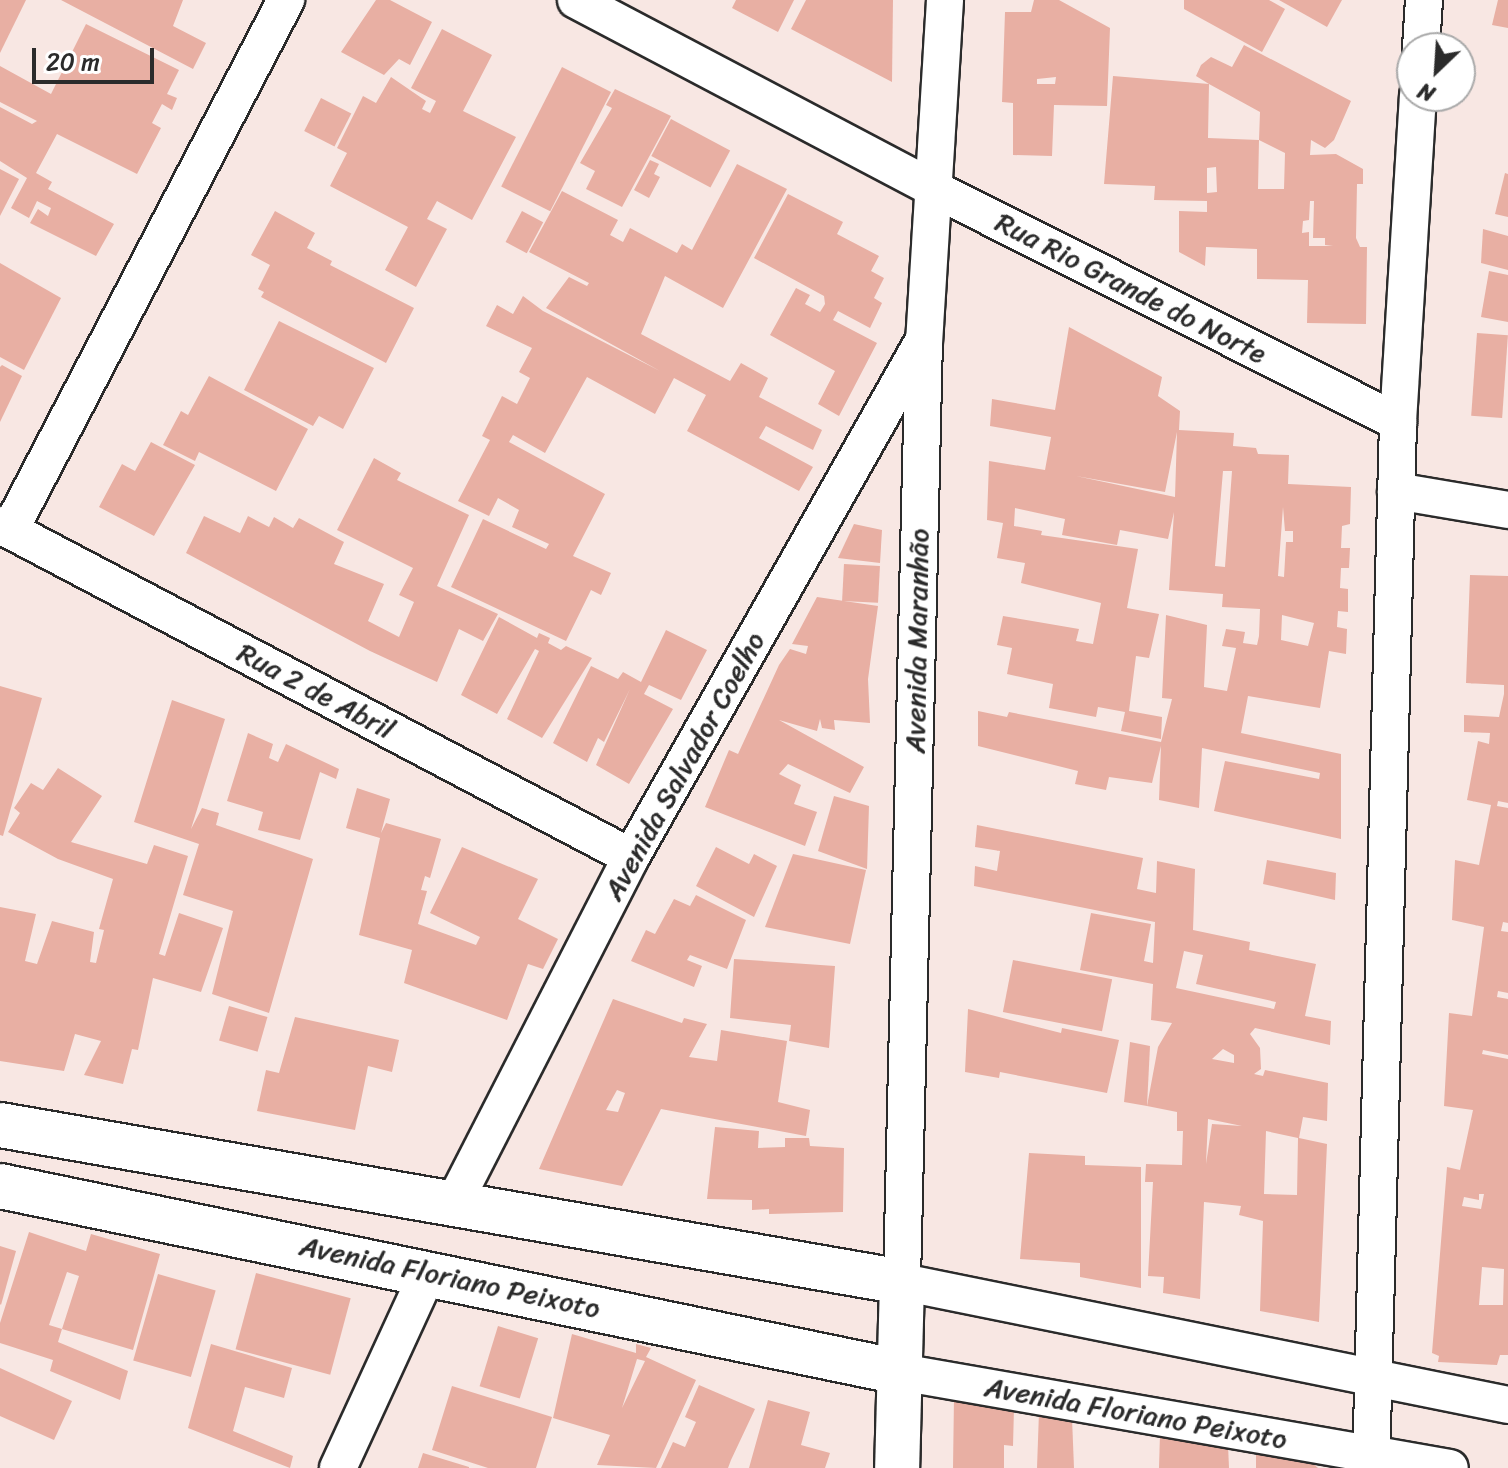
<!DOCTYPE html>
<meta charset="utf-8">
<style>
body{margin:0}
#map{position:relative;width:1508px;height:1468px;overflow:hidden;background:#f8e7e3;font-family:Sriracha,sans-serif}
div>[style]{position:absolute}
.building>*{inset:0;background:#e8afa3;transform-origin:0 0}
.roads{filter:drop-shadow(2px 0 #2b2b2b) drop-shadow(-2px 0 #2b2b2b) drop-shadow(0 2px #2b2b2b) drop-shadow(0 -2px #2b2b2b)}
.minor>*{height:36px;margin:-18px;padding:0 18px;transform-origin:18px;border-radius:18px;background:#fff}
.tertiary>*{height:44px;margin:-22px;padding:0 22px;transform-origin:22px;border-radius:22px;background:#fff}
span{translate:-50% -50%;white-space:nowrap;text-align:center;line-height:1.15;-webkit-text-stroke:6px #fff;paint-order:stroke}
.street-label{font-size:28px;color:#2b2b2b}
.north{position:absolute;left:1396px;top:32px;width:80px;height:80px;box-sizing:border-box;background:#fff;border:2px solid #aaa;border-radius:50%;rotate:205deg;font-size:22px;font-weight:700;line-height:32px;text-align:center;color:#2b2b2b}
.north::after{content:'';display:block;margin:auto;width:28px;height:36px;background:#2b2b2b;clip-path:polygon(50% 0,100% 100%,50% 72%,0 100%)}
.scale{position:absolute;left:32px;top:48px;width:122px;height:36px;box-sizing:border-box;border:4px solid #2b2b2b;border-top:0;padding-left:10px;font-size:24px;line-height:28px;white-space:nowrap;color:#2b2b2b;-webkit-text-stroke:6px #fff;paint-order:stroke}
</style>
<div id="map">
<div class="building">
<i style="clip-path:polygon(0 0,26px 0,0 53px)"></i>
<i style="clip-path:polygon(61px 0,183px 0,173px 26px,206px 43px,193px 69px)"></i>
<i style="clip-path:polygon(376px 0,390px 0,432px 22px,410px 65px,399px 59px,384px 75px,341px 52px)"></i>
<i style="clip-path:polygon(736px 0,794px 0,778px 32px,732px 8px)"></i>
<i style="clip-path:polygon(806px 0,893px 0,892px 82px,791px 29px)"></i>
<i style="clip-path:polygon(evenodd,1034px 0,1059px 0,1110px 28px,1107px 106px,1054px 105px,1052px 156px,1013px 155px,1013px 103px,1002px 102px,1005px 12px,1031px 12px,1034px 0,1056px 77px,1055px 84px,1037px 84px,1037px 79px,1056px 77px)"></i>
<i style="clip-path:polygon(1184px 0,1269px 0,1285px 9px,1262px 52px,1184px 9px)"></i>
<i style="clip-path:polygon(1279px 0,1342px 0,1327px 27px)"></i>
<i style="clip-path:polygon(1498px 0,1508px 0,1508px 28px,1492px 25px)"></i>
<i style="clip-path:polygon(86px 24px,179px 70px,167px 94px,177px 98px,172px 110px,162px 104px,152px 123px,161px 128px,137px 174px,57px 134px,36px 173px,52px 182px,48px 189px,114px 224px,96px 256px,30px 223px,38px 209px,48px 216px,51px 208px,37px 201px,29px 218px,11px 208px,27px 178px,0 161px,0 107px,32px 124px,37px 121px,0 102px,0 66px,51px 94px)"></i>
<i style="clip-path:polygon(442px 29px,492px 55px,463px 111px,516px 137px,472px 220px,437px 201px,427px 219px,447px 229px,416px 287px,385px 270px,408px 227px,330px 186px,347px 153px,337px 148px,363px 96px,376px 103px,391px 77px,426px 101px,422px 109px,430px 113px,436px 101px,411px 88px)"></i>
<i style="clip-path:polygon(evenodd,1244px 45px,1351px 101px,1334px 140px,1325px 148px,1311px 140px,1310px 155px,1336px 154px,1363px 169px,1363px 184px,1357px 184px,1356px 238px,1360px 247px,1367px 247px,1366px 324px,1307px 323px,1308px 280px,1257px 279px,1257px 249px,1206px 247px,1205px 266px,1179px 252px,1179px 211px,1207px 212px,1207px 201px,1154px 200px,1155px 186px,1104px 184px,1113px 76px,1209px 84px,1196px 76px,1201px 65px,1211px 57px,1232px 67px,1244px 45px,1209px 84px,1260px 112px,1259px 140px,1285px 153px,1284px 189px,1258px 189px,1259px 140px,1208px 138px,1209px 84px,1244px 45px,1216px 167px,1217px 192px,1207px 193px,1207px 168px,1216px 167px,1244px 45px,1310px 201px,1314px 201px,1313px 238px,1325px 238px,1325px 245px,1333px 246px,1309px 246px,1309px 232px,1302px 233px,1303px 221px,1309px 220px,1310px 201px)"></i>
<i style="left:562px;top:67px;width:55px;height:134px;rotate:27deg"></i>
<i style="clip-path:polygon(615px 89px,671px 116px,622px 207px,586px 189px,595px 171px,580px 163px,612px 108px,606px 105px)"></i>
<i style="left:321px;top:98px;width:34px;height:37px;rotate:27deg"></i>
<i style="left:671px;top:119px;width:67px;height:42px;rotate:28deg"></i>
<i style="clip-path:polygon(650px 160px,659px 164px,654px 174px,660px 177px,649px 198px,634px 190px)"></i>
<i style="clip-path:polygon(737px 164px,787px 189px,723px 308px,665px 276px,641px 334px,730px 381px,741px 363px,768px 378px,759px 397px,822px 430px,813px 450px,766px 426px,759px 438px,813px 467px,799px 491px,687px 431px,706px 395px,674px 378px,655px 414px,587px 377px,545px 453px,513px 435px,509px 442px,605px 494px,573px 556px,611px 573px,601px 595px,591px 590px,566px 641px,451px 587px,483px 519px,546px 549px,549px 544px,512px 527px,519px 510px,498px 498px,489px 516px,458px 501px,490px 440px,482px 436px,502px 396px,517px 404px,530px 378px,519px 372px,532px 348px,486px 326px,497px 305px,513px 314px,523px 296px,543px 311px,660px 371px,546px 308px,569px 277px,587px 286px,589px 283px,529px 252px,562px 191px,618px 220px,610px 235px,623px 242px,630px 228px,677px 253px,682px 244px,692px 250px)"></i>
<i style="clip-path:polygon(0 169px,19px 179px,0 216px)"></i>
<i style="clip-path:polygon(1505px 173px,1508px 174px,1508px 217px,1495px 214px)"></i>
<i style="clip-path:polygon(788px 194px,843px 222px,837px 234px,879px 256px,871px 271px,884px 278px,874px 298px,882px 303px,870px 328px,838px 311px,833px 320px,877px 343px,839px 416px,818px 404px,835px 371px,770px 335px,796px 288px,810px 295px,805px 304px,820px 312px,825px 304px,824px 296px,754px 258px)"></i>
<i style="clip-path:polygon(275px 211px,315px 233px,307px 248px,332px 261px,330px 265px,414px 308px,386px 363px,261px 297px,264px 292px,258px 289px,270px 265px,251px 255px)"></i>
<i style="left:522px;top:211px;width:24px;height:35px;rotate:28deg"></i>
<i style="clip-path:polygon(1483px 229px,1508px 236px,1508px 270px,1481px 263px)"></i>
<i style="clip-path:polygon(0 263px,61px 298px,24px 370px,0 357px)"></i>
<i style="clip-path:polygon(1489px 271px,1508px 275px,1508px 322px,1481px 317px)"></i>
<i style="clip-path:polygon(279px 321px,374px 368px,343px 429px,319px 416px,313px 426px,244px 390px)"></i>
<i style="clip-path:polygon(evenodd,1069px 327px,1162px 377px,1158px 396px,1180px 411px,1179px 430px,1234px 433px,1233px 446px,1256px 448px,1258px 454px,1289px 455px,1288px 484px,1351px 487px,1350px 524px,1342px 526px,1341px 548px,1350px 548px,1349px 568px,1341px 568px,1340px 588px,1348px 589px,1348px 612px,1338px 611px,1337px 627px,1347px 629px,1346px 654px,1329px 651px,1320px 708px,1248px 696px,1241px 733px,1341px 754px,1341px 839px,1214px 811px,1225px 761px,1319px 779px,1320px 773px,1202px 748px,1199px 808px,1159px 800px,1161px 746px,1152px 783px,1109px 777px,1106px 790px,1075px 784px,1078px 771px,978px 746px,978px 711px,1007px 717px,1009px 712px,1161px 742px,1172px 699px,1162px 698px,1166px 615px,1207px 625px,1204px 687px,1227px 691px,1236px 648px,1222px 646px,1226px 629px,1245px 632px,1243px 643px,1257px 645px,1259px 636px,1260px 609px,1222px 607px,1223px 594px,1169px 590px,1174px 512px,1168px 539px,1120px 530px,1117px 545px,1062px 535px,1065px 519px,1015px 508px,1014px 526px,1042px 531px,1041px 535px,1138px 549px,1127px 608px,1159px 614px,1149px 658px,1136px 656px,1129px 711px,1162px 717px,1161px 739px,1121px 731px,1125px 712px,1098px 707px,1096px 717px,1049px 708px,1053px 684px,1007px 674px,1012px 648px,997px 645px,1003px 616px,1079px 629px,1076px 641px,1093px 644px,1101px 603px,1021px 583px,1025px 563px,997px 558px,1003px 523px,987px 520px,989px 461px,1045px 470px,1051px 437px,990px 426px,992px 399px,1055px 410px,1069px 327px,1177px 432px,1175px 497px,1076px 476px,1165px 492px,1177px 432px,1069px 327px,1223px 471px,1232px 471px,1225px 567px,1215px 566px,1223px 471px,1069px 327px,1283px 507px,1285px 531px,1293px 531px,1293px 542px,1286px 542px,1284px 577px,1278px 576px,1283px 507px,1069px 327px,1282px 615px,1314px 623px,1308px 646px,1281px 640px,1282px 615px)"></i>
<i style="left:1477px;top:333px;width:31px;height:83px;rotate:4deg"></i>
<i style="clip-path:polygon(2px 365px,22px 376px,0 422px,0 367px)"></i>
<i style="clip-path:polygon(209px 376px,308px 429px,276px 491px,199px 452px,195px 461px,163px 445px,181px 411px,188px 415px)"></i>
<i style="clip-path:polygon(151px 442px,195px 465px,154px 536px,99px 507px,122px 464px,135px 471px)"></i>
<i style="clip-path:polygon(374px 458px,401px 473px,397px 480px,469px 515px,437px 586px,498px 614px,483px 641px,459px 629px,437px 682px,370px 651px,186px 553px,204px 516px,240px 533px,248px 516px,269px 527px,274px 517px,293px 528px,299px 518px,344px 542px,334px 564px,384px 584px,368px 621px,399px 637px,414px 602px,399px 595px,413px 568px,337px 530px)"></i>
<i style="clip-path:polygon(854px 524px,882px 530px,880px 563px,838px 558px)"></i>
<i style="left:844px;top:564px;width:36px;height:37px;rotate:3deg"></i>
<i style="clip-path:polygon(evenodd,1470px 575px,1508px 576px,1508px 803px,1498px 801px,1497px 806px,1508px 808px,1508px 923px,1503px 922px,1501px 931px,1508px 932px,1508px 993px,1498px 991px,1497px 997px,1508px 999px,1508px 1055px,1483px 1050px,1482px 1054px,1508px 1059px,1508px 1355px,1500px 1355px,1497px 1365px,1438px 1362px,1439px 1356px,1432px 1353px,1447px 1167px,1460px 1170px,1473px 1110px,1444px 1106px,1449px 1013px,1472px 1016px,1484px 927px,1452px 920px,1455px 860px,1479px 865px,1491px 805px,1467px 800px,1478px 741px,1489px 744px,1490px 733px,1464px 732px,1464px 715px,1499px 717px,1504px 694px,1504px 685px,1466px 683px,1470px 575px,1479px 1194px,1484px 1194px,1481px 1209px,1462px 1206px,1464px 1197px,1479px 1200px,1479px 1194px,1470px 575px,1482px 1267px,1504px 1269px,1503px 1305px,1479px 1305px,1482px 1267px)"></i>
<i style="clip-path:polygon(817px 597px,878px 606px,868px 679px,870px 723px,834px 720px,835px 730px,822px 728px,820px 719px,817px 731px,779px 720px,864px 767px,850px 793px,788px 764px,779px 774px,801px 785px,794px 804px,817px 812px,805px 846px,705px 807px,729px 750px,738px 754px,779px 665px,790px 649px,806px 654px,808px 646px,792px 644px)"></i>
<i style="clip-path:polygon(499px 617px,537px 638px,539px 633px,550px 638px,548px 643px,561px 650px,566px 646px,592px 658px,542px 738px,507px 719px,539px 651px,535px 649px,497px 714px,461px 695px)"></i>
<i style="clip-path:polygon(666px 630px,707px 650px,681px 700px,649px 685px,644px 694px,673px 709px,629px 784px,596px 765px,630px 689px,604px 742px,598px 738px,587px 762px,553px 743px,591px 666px,618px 679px,623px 672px,641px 682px)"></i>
<i style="clip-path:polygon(0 686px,42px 698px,3px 836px,0 835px)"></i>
<i style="clip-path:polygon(172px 700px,225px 719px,191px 829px,202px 808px,219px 813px,216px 825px,313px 859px,269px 1013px,212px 994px,233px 911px,183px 895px,199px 844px,134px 822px)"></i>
<i style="clip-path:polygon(248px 733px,273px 744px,269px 758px,278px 762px,286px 744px,339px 769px,336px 779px,320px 772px,300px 840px,258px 830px,263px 812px,227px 801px)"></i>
<i style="clip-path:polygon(58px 768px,102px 796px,71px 842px,147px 864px,154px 845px,188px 856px,159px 954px,165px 956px,179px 913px,223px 928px,201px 992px,153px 978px,138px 1050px,132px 1049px,123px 1084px,84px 1075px,101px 1041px,75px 1034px,64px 1071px,0 1061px,0 907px,36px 914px,25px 961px,37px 964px,52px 921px,94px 932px,90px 962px,96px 963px,104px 930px,99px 929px,113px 879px,58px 859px,8px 832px,20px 813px,14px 808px,31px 783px,43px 790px)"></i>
<i style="clip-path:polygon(357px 788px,390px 799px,381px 833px,386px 823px,441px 839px,430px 878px,425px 876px,421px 890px,427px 891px,418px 924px,476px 945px,480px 937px,430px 913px,462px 847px,538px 879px,518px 919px,558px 939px,543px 969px,528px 964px,507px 1020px,404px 983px,412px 950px,359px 935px,380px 838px,346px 828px)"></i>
<i style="clip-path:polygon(834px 796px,869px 806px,867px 869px,818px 851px)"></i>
<i style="clip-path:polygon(evenodd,977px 825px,1143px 858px,1137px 889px,1156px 893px,1157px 861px,1195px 869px,1193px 930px,1250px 942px,1249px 950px,1316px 964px,1305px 1016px,1331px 1021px,1330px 1045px,1255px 1028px,1250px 1034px,1260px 1048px,1261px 1069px,1254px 1074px,1263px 1076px,1265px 1070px,1328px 1083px,1327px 1121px,1303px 1117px,1299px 1138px,1327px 1144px,1319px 1322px,1260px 1311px,1263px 1221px,1239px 1215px,1241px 1206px,1204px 1202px,1200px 1299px,1163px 1293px,1164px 1277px,1148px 1276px,1153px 1182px,1145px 1182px,1146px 1164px,1182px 1165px,1183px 1131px,1177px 1131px,1177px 1112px,1147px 1106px,1158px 1047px,1172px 1023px,1151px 1020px,1153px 984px,1080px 970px,1091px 913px,1151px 924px,1144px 961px,1153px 963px,1155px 922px,974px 886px,975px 866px,997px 871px,1000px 851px,975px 847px,977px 825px,1184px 951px,1203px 955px,1196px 984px,1276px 1002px,1274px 1009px,1176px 988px,1184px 951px,977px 825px,1223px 1049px,1234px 1055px,1234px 1063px,1212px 1059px,1223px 1049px,977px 825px,1208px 1119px,1242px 1126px,1212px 1124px,1206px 1164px,1208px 1119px,977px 825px,1266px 1131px,1298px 1138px,1297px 1195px,1264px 1194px,1266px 1131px)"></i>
<i style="clip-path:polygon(716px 847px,749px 864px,754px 854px,777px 866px,754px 917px,696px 886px)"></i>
<i style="clip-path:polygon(793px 854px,866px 870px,850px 944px,765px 927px)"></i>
<i style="clip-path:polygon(1267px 860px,1336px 873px,1335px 900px,1263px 884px)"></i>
<i style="clip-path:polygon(696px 895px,746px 920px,727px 969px,690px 955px,687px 960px,702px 966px,694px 987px,631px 961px,646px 930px,655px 934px,674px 899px,690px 906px)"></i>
<i style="clip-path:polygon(734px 959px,835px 966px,829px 1048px,789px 1041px,791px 1025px,730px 1018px)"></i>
<i style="left:1013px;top:960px;width:101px;height:53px;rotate:11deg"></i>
<i style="clip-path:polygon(evenodd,613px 999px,682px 1023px,684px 1018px,707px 1024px,689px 1057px,717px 1061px,721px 1030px,787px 1041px,778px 1102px,810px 1110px,806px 1136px,661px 1109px,622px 1186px,539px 1169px,613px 999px,617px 1090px,625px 1093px,618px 1112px,606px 1110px,617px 1090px)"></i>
<i style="left:229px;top:1006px;width:40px;height:36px;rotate:16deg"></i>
<i style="clip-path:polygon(968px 1009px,1061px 1033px,1062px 1028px,1119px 1040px,1107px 1093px,1000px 1072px,999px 1078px,965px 1072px)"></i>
<i style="clip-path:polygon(295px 1017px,399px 1040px,392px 1072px,368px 1066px,355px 1130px,257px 1111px,266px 1070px,279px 1073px)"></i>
<i style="clip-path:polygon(1130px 1042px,1150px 1046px,1147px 1106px,1124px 1102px)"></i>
<i style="clip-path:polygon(715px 1127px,759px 1131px,758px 1148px,785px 1147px,785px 1138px,809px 1138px,810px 1146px,844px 1148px,843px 1212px,769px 1214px,769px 1209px,752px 1210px,752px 1200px,707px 1199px)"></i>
<i style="clip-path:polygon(1029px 1153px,1085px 1156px,1085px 1165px,1141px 1167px,1141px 1288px,1080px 1277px,1080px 1263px,1020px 1259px)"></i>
<i style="clip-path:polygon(29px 1232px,86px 1251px,91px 1234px,160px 1254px,133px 1350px,62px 1329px,79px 1276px,67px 1272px,49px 1325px,62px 1329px,58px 1342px,128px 1371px,120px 1400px,50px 1371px,53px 1360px,0 1343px,0 1323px)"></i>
<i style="clip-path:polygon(0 1246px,16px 1251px,1px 1305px,0 1304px)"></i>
<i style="left:256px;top:1273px;width:98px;height:79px;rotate:15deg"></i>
<i style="left:158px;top:1274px;width:60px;height:90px;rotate:16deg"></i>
<i style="left:498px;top:1326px;width:42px;height:63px;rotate:17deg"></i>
<i style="clip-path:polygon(evenodd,572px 1334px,636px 1353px,636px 1344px,651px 1348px,646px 1357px,696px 1380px,656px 1468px,597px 1465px,610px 1435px,553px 1418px,572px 1334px,637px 1359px,645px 1361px,622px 1408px,637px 1359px)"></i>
<i style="clip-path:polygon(211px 1344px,292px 1368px,284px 1398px,245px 1387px,233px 1431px,293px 1456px,290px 1468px,188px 1428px)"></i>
<i style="clip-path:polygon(0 1368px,72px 1401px,54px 1440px,0 1416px)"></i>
<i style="clip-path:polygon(699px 1385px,755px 1409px,731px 1460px,728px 1468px,661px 1468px,673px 1442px,685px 1447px,696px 1422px,685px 1417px)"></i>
<i style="clip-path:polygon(452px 1386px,552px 1417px,536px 1468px,488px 1468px,432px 1450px)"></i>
<i style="clip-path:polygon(954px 1397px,1014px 1408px,1013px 1446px,1004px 1445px,1004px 1468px,953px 1468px)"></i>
<i style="clip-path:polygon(768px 1400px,810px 1412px,801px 1445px,830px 1453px,825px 1468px,749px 1468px)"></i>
<i style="clip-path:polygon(1039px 1412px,1072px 1418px,1074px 1468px,1037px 1468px)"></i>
<i style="clip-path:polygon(1160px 1434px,1228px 1445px,1229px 1468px,1159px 1468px)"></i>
<i style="clip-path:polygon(1256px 1452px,1311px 1462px,1318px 1468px,1256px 1468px)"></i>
<i style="clip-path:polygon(423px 1453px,469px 1467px,469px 1468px,418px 1468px)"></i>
</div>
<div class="roads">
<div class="minor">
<i style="left:576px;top:0;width:400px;rotate:27.8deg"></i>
<i style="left:930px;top:187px;width:524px;rotate:26.66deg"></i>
<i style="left:945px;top:0;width:340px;rotate:93.5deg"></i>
<i style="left:924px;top:339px;width:943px;rotate:91.34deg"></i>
<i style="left:902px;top:1282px;width:618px;rotate:11.47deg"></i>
<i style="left:1421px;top:48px;width:48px;rotate:-86.4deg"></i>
<i style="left:1396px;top:491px;width:114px;rotate:9.6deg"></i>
<i style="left:0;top:525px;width:713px;rotate:27.75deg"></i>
<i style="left:10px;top:530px;width:598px;rotate:-62.49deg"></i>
<i style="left:455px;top:1201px;width:386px;rotate:-62.9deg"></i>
<i style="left:631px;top:857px;width:588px;rotate:-60.47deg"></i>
<i style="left:900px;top:1372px;width:558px;rotate:9.9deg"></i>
<i style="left:338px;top:1468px;width:216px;rotate:-65.3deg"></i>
<i style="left:1371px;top:1468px;width:1046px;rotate:-88.52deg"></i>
<i style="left:1398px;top:422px;width:327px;rotate:-86.5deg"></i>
</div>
<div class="tertiary">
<i style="left:0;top:1125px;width:916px;rotate:9.87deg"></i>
<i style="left:902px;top:1282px;width:186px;rotate:91.5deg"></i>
<i style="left:0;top:1186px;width:919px;rotate:11.68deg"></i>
</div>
</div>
<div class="street-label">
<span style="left:1131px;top:288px;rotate:27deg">Rua Rio Grande do Norte</span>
<span style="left:917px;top:641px;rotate:-89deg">Avenida Maranhão</span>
<span style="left:316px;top:691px;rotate:28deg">Rua 2 de Abril</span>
<span style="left:684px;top:766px;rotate:-61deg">Avenida Salvador Coelho</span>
<span style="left:450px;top:1277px;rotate:12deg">Avenida Floriano Peixoto</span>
<span style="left:1136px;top:1413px;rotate:10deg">Avenida Floriano Peixoto</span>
</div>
<div class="north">N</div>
<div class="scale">20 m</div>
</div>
